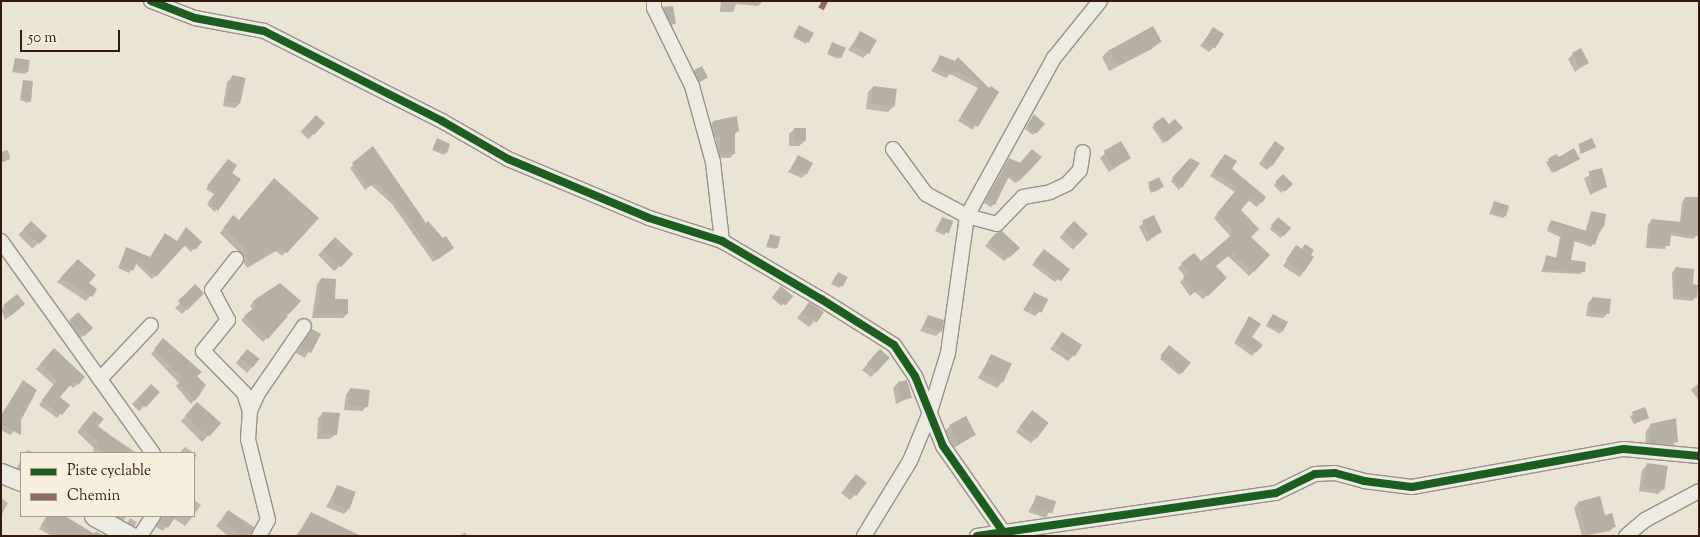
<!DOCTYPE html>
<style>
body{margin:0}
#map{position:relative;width:1700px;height:537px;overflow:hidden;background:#eae4d4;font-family:"Sorts Mill Goudy",serif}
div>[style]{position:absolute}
.shadow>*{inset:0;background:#0003;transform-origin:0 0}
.building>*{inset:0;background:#b5afa4;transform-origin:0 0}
.roads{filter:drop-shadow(1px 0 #999288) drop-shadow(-1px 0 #999288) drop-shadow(0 1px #999288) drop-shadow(0 -1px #999288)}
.street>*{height:14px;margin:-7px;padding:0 7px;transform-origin:7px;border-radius:7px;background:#eeebe3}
.secondary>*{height:19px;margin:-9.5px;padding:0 9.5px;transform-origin:9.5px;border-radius:9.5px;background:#eeebe3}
.quiet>*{height:6px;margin-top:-3px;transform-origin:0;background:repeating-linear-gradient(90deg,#8d6e63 0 12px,transparent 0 18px)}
.cycleway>*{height:8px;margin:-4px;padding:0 4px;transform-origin:4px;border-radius:4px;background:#1b5e20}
span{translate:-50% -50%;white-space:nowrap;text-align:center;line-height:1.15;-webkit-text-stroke:4px #f7efde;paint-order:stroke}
.frame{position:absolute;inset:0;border:2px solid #321b0d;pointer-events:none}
.legend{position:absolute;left:20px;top:452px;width:175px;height:65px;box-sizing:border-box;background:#f7efde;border:1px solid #a89a8a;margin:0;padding:6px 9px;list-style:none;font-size:15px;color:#321b0d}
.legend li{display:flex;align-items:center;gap:10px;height:25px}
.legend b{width:25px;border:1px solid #a89a8a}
.scale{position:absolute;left:20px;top:30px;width:100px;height:22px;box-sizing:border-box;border:2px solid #321b0d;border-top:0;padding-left:6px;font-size:15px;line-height:18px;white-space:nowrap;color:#321b0d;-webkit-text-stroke:4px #f7efde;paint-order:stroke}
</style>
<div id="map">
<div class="shadow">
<i style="clip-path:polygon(721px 1px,763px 1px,758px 6px,736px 4px,733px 12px,720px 12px)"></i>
<i style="clip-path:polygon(664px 8px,674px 23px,669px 29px,659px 13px)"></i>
<i style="clip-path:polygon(799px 27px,813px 33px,806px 44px,793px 37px)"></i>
<i style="clip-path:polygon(1213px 29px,1214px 47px,1209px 52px,1200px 46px)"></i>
<i style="clip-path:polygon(861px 32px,868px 53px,863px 58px,848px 50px)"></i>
<i style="clip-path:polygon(1160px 42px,1152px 49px,1109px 71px,1102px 57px,1110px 49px)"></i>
<i style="clip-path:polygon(831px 46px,840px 57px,838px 59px,827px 54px)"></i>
<i style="clip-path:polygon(1573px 54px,1588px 62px,1575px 72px,1568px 59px)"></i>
<i style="clip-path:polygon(941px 56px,954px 63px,989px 90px,973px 130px,958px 121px,978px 88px,950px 74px,946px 78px,931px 71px)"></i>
<i style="clip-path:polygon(15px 59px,27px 72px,25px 74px,12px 72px)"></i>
<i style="clip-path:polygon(695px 71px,704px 80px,697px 83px,692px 73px)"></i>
<i style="clip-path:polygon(232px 77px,240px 103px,235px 108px,223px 106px,227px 82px)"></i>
<i style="clip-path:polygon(23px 81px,30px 101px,28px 103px,20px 100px)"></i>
<i style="clip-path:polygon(873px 87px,893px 107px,888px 112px,866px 109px,868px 92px)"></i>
<i style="left:316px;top:116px;width:11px;height:22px;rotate:45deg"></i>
<i style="clip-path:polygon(1032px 118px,1043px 124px,1033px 135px,1025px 129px)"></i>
<i style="clip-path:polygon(713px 122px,738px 131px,734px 135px,734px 154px,730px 158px,717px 158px,716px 138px,711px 139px,709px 126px)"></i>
<i style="clip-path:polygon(1154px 125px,1168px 126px,1179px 130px,1163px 143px,1152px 127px)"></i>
<i style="clip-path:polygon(794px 129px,805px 141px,799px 146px,789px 146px,789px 134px)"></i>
<i style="clip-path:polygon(437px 140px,446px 153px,444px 155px,432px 150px)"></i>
<i style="clip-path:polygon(1275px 143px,1272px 165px,1267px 170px,1259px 164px)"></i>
<i style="clip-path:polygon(1579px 144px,1594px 147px,1580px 154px)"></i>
<i style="clip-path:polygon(373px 148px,426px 225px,449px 251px,433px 262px,392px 204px,371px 185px,365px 190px,350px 168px)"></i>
<i style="clip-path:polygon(8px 150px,10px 159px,1px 163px,1px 152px)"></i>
<i style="clip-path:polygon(1105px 153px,1130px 158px,1109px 172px,1100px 158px)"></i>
<i style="clip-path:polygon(1556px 156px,1558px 159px,1576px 161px,1552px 173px,1546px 162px)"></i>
<i style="clip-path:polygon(798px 157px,807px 173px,802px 178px,788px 172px)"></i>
<i style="clip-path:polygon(1009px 159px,1020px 165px,1019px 180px,1016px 183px,1007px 177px,994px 204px,991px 207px,984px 203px)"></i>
<i style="clip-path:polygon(1221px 159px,1265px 198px,1257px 207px,1248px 200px,1240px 210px,1249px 237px,1269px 255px,1249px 276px,1228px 256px,1215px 266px,1225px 278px,1203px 299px,1195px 292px,1190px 296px,1180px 282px,1185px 277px,1178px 268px,1182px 264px,1201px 263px,1231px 237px,1214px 218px,1235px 192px,1210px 176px)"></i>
<i style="clip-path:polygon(1191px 160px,1198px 163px,1179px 190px,1171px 181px)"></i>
<i style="clip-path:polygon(226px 163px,230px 173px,215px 212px,207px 205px,215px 195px,206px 189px)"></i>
<i style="clip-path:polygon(1601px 170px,1606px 187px,1590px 195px,1584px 178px)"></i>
<i style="left:1283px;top:176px;width:11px;height:13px;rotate:45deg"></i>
<i style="clip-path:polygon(1150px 184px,1160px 189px,1151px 193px,1148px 186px)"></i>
<i style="clip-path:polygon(1685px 198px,1697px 235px,1693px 239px,1669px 235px,1665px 249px,1646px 248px,1648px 224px,1652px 220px,1680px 223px,1682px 202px)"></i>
<i style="clip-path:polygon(1494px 203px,1505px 216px,1503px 218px,1489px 214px)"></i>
<i style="clip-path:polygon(1591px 213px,1603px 227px,1591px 247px,1574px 241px,1570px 261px,1583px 271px,1580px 274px,1541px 272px,1547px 257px,1556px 259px,1560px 237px,1547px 231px,1549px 224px,1552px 221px,1585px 232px)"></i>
<i style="clip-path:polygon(318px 218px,282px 256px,276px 251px,247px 268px,242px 260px,245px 258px,220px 233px,229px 221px)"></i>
<i style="clip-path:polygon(942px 218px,946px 233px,944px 235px,935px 231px)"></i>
<i style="left:1278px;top:219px;width:14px;height:13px;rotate:39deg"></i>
<i style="left:31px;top:222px;width:20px;height:18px;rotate:45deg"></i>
<i style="left:1074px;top:222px;width:18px;height:21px;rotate:43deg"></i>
<i style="clip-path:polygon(1144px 222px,1161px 232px,1147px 242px,1139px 227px)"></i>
<i style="clip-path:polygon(165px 235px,177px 242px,200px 242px,191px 252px,184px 245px,152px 279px,135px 263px,129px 273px,118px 268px,126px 248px,150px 258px)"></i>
<i style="clip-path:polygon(770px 236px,778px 247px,776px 249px,766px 247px)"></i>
<i style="left:335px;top:238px;width:23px;height:24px;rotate:45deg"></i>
<i style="clip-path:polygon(992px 238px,1018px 248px,1004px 261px,985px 246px)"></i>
<i style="left:1296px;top:246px;width:20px;height:24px;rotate:33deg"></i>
<i style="clip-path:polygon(1040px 255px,1068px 269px,1055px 282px,1032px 265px)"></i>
<i style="clip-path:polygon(78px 260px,87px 284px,96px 289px,86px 301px,57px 282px)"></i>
<i style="clip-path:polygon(1676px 268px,1691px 286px,1696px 297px,1692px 301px,1673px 299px,1672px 272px)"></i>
<i style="clip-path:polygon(836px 275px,841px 286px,839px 288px,831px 284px)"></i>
<i style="clip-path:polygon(321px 279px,333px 300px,347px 314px,343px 318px,312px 318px,317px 284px)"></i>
<i style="clip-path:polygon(280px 284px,299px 301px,263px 342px,241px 320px,253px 310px,250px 306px,253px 302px)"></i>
<i style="clip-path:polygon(196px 286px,187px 309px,182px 314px,175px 308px)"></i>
<i style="left:781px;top:287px;width:13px;height:14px;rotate:42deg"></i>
<i style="clip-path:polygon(1034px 293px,1040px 311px,1035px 316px,1023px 310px)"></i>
<i style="clip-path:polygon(17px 296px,19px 309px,5px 320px,1px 309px)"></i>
<i style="clip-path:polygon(1593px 298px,1608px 313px,1603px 318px,1586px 316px,1588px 303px)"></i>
<i style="clip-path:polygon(804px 309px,814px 322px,809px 327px,797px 318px)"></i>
<i style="clip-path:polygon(78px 314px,86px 333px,77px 341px,65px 326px)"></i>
<i style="clip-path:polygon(928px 316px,941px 331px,936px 336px,920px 331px)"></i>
<i style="clip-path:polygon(1271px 317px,1287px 323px,1280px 334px,1266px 326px)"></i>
<i style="clip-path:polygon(1249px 318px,1255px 352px,1252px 356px,1234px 343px)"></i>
<i style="clip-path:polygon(312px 330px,319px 334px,305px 358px,296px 353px)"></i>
<i style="clip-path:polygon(1062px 334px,1073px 356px,1068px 361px,1050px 349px)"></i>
<i style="clip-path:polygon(160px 344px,201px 393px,191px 404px,176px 386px,179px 383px,151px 354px)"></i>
<i style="clip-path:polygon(1166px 351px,1189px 364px,1179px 375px,1160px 359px)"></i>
<i style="clip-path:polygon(50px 353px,77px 384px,73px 388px,69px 384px,58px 398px,68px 405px,57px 418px,39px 405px,54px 385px,36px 369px)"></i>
<i style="clip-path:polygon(242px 355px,259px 359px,247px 373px,236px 363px)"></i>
<i style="clip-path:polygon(991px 355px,1002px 382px,997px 388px,978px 378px)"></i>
<i style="clip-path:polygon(875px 356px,876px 372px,871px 377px,862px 370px)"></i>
<i style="clip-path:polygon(23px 382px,14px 431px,10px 435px,1px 430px,1px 415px)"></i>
<i style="clip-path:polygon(898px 383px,911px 397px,896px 404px,893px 388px)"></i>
<i style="clip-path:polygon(1699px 383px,1699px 401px,1691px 390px)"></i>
<i style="left:151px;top:385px;width:10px;height:27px;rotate:45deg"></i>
<i style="clip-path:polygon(351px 389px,367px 406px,362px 411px,344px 410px,346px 394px)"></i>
<i style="clip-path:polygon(193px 408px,220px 423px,202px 442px,181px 421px)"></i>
<i style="left:1644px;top:409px;width:9px;height:16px;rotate:63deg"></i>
<i style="clip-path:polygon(323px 413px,339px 414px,336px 434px,330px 439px,317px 439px,318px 418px)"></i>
<i style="clip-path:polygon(1027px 417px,1036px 438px,1031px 443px,1016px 432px)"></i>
<i style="clip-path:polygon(89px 418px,96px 426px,137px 453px,93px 453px,94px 448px,77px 432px)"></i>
<i style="clip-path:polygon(1651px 425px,1677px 441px,1672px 446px,1645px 447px,1646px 431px)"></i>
<i style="clip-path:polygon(950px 426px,975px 435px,954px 448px,945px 431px)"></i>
<i style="clip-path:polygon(185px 447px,197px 455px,194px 459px,194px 453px,179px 453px)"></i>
<i style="clip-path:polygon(28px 450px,34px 453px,25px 453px)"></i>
<i style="clip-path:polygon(21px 460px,21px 477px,14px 473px)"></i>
<i style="clip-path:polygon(1647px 465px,1663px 489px,1658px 494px,1639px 491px,1642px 470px)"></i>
<i style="clip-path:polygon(851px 481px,855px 495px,850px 500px,841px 493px)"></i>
<i style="clip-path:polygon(337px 486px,349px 509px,344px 514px,326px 507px)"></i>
<i style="clip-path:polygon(1037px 496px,1054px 502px,1046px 518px,1028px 512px)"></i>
<i style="clip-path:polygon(1px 498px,8px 503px,1px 516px)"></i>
<i style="clip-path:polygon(194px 500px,201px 505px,194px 515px)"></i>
<i style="clip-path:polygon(1578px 503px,1604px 516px,1614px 527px,1610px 531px,1582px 536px,1574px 508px)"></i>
<i style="clip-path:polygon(228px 511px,249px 536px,228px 536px,216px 526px)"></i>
<i style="clip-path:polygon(311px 513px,356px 536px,296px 536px)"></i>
<i style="clip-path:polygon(47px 516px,62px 516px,91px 533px,89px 536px,52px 536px,39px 529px)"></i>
<i style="clip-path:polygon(106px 516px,127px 516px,121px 523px)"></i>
<i style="clip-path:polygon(162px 516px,193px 516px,185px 526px,173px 518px,163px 531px,156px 527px)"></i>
<i style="left:130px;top:518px;width:8px;height:7px;rotate:30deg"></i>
<i style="clip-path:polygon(96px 531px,104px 536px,92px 536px)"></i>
<i style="clip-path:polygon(465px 532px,467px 536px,460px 536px)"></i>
</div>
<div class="building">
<i style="clip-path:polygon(673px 6px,676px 24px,672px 24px,663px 7px)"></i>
<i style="left:799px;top:25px;width:17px;height:11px;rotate:28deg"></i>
<i style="left:1153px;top:26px;width:18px;height:49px;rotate:61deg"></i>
<i style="left:1213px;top:27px;width:13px;height:17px;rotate:32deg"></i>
<i style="left:860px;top:31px;width:19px;height:16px;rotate:28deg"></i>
<i style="left:832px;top:42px;width:15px;height:11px;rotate:23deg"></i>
<i style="left:1581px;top:48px;width:17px;height:10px;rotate:62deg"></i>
<i style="clip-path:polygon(940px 55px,955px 61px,958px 57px,989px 88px,991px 86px,999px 92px,978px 127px,961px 116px,981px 84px,954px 70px,952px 75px,935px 67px)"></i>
<i style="left:15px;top:58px;width:15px;height:12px;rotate:8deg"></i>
<i style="left:702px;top:66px;width:13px;height:9px;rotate:63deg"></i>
<i style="left:232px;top:75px;width:14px;height:26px;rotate:12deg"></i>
<i style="clip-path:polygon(23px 80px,33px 81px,31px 102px,21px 97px)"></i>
<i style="left:873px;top:86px;width:24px;height:18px;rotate:7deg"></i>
<i style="clip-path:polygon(1034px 114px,1045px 124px,1036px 134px,1027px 126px)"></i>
<i style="left:316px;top:115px;width:12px;height:16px;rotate:42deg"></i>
<i style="clip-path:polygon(737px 116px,739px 131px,735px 132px,735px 154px,720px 154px,720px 135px,715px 136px,713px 121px)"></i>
<i style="clip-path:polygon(1163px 117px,1169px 124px,1175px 119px,1183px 128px,1166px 142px,1153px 124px)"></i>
<i style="left:794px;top:128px;width:12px;height:13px"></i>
<i style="clip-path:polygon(437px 138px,450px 144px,447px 153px,433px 148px)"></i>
<i style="left:1592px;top:138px;width:10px;height:15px;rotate:66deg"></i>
<i style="left:1121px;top:141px;width:20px;height:20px;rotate:60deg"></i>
<i style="left:1275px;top:141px;width:12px;height:22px;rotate:35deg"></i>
<i style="clip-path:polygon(373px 146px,426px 223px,428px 221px,443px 238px,446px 236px,454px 248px,437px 260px,395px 200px,375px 182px,369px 187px,352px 163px)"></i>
<i style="clip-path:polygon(1574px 148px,1580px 159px,1555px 172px,1548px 159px,1556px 154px,1559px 157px)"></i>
<i style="clip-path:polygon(1032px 149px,1042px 157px,1031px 169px,1019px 181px,1010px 174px,995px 205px,986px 200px,1009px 158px,1020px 163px)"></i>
<i style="clip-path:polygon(1225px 154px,1237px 161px,1232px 169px,1266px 197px,1262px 203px,1252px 197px,1241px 210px,1259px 229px,1251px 237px,1270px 255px,1254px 272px,1233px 252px,1216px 266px,1227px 278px,1208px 296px,1200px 289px,1195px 293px,1183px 277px,1189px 273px,1181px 263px,1194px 253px,1201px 261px,1235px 232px,1217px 213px,1238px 188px,1213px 171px)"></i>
<i style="left:798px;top:155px;width:17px;height:13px;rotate:28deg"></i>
<i style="clip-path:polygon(1190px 158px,1200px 163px,1182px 188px,1172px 178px)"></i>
<i style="clip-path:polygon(228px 159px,237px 165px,232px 173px,241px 179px,218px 211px,208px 202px,216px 192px,207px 186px)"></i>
<i style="left:1602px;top:168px;width:20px;height:14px;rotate:75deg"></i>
<i style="left:1283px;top:174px;width:14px;height:11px;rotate:45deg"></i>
<i style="left:1159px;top:177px;width:11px;height:12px;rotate:63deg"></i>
<i style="clip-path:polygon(274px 178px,319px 218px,287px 253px,281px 247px,251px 264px,246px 255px,249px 253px,224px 227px,233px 215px,239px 220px)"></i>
<i style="clip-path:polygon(1685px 197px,1699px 197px,1699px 236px,1671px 232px,1670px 246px,1649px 245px,1651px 219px,1682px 222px)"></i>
<i style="left:1494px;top:201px;width:16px;height:11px;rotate:18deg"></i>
<i style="clip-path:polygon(1591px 211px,1606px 214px,1604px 227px,1601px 227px,1595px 245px,1575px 238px,1571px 260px,1586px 262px,1585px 272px,1543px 270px,1546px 255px,1557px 258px,1562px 234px,1549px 228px,1551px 220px,1587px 231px)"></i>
<i style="left:1154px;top:215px;width:19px;height:13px;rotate:65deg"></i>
<i style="left:942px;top:217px;width:12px;height:13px;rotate:20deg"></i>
<i style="left:1278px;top:217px;width:17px;height:11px;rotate:40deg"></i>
<i style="left:31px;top:221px;width:22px;height:11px;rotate:43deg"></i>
<i style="left:1074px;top:221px;width:19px;height:14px;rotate:43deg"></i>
<i style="clip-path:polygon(186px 227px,202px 242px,195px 250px,187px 243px,156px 277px,138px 260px,133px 271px,121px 265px,126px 247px,150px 257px,165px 233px,177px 241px)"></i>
<i style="clip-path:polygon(1002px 231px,1020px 248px,1009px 258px,988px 242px,996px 233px)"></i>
<i style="left:770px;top:234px;width:11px;height:11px;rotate:15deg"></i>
<i style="left:335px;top:237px;width:25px;height:18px;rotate:43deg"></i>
<i style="clip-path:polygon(1305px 244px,1314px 250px,1311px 255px,1314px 257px,1304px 272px,1286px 260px,1296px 245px,1302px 249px)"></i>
<i style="left:1044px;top:249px;width:33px;height:15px;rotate:38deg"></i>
<i style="clip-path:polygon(78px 259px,96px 275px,89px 283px,97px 289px,92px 297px,61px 277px)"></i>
<i style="clip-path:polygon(1675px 267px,1694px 269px,1693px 284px,1698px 285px,1697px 298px,1676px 296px)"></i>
<i style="left:838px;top:272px;width:11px;height:11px;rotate:27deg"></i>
<i style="clip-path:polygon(321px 278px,336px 279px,335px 299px,348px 299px,348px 314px,316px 314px)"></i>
<i style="clip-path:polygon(280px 283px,301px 301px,289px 314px,284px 314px,288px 316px,268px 339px,244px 316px,257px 305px,253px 301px)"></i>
<i style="left:195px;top:284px;width:13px;height:24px;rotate:45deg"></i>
<i style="left:781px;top:286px;width:16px;height:12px;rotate:40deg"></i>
<i style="left:1034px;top:292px;width:16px;height:15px;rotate:27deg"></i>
<i style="left:17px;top:294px;width:13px;height:18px;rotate:51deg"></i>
<i style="left:1592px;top:297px;width:19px;height:15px;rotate:6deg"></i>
<i style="left:809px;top:302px;width:18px;height:13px;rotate:34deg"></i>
<i style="left:78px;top:312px;width:22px;height:12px;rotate:47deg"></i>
<i style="left:1273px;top:314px;width:17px;height:11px;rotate:28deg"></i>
<i style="clip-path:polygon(928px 315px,944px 320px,942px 332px,924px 326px)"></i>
<i style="clip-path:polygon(1249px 316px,1261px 324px,1252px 337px,1263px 345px,1256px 353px,1237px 339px)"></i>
<i style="clip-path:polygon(312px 329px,321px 334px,311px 353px,300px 348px)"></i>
<i style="left:1062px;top:332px;width:24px;height:14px;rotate:33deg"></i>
<i style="clip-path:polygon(163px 338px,202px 372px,197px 376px,206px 385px,195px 401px,179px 382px,182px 378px,154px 349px)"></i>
<i style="left:1169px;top:345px;width:28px;height:14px;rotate:39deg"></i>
<i style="clip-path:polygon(54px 348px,85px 377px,78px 385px,74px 381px,60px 397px,70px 405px,62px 415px,42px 400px,57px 380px,40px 364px)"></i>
<i style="left:247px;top:349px;width:16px;height:11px;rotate:38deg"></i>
<i style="left:880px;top:349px;width:13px;height:20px;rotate:42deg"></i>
<i style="left:991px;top:354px;width:23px;height:21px;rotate:25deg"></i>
<i style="clip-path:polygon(23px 380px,37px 390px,21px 420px,21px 435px,1px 424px,1px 416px)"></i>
<i style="clip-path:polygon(907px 380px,912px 398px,901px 400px,898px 382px)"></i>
<i style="left:151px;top:384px;width:12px;height:21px;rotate:42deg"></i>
<i style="left:350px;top:388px;width:20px;height:17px;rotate:6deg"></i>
<i style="left:197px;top:402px;width:32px;height:18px;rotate:41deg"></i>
<i style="left:1645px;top:407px;width:12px;height:14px;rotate:70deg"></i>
<i style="left:1032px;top:410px;width:21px;height:20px;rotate:37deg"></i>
<i style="clip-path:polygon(94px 411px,104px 419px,98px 426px,133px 453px,105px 453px,95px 446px,99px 442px,81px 427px)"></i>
<i style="clip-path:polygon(322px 412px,340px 413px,337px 435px,322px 434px)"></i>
<i style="left:966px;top:416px;width:21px;height:19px;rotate:62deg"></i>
<i style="clip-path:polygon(1676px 418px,1678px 442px,1650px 443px,1650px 424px)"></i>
<i style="left:1647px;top:463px;width:21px;height:24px;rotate:8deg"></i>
<i style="left:856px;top:474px;width:14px;height:17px;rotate:39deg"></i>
<i style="left:337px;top:485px;width:20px;height:18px;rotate:20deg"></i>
<i style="left:1036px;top:495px;width:21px;height:13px;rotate:17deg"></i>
<i style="clip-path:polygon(1600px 496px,1605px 515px,1612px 513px,1616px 527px,1587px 535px,1578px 502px)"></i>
<i style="clip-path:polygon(228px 510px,254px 527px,250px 536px,240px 536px,222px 519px)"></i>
<i style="clip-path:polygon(311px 512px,361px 536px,299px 536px)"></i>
<i style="clip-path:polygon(47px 516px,65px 516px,98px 536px,59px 536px,41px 525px)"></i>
<i style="clip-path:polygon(162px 516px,176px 516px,168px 528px,159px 522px)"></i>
</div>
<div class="roads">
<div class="street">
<i style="left:151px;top:1px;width:47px;rotate:21.1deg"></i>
<i style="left:195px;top:18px;width:70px;rotate:10.7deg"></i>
<i style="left:264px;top:31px;width:199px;rotate:26.8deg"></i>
<i style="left:442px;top:121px;width:76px;rotate:29.9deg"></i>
<i style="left:508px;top:159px;width:153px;rotate:22.7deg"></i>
<i style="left:649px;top:218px;width:77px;rotate:17.5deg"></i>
<i style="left:722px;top:241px;width:115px;rotate:30.4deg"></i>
<i style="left:821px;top:299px;width:86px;rotate:32.2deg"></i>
<i style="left:894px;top:345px;width:37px;rotate:56deg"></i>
<i style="left:915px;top:376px;width:75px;rotate:68.2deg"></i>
<i style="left:943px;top:446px;width:110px;rotate:55deg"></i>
<i style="left:654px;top:1px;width:7px;rotate:90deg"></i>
<i style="left:654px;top:8px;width:87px;rotate:64deg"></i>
<i style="left:692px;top:86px;width:79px;rotate:74.6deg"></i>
<i style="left:713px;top:162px;width:80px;rotate:83.5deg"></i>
<i style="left:893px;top:149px;width:56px;rotate:53.7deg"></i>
<i style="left:926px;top:194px;width:47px;rotate:28.2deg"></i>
<i style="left:967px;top:216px;width:31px;rotate:15deg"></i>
<i style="left:997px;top:224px;width:37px;rotate:-46deg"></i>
<i style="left:1023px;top:197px;width:27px;rotate:-10deg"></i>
<i style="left:1050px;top:192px;width:19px;rotate:-25deg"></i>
<i style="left:1067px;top:184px;width:19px;rotate:-47deg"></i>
<i style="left:1080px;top:170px;width:18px;rotate:-81deg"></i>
<i style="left:1px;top:241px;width:261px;rotate:54.4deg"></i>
<i style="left:236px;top:259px;width:39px;rotate:128deg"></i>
<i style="left:212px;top:290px;width:34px;rotate:62deg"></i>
<i style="left:228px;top:320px;width:40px;rotate:129deg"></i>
<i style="left:203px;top:351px;width:59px;rotate:45.7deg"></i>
<i style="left:244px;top:393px;width:19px;rotate:72deg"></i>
<i style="left:100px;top:379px;width:74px;rotate:-46.6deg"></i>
<i style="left:140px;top:536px;width:24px;rotate:-57deg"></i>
<i style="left:259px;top:536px;width:18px;rotate:-61deg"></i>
<i style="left:268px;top:520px;width:83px;rotate:-103.9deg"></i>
<i style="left:248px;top:439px;width:28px;rotate:-86deg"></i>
<i style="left:250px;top:411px;width:20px;rotate:-66deg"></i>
<i style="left:258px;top:393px;width:81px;rotate:-55.5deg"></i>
<i style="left:864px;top:536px;width:88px;rotate:-58.5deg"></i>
<i style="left:910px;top:461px;width:50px;rotate:-67.6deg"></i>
<i style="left:929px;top:415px;width:65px;rotate:-73deg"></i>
<i style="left:948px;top:353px;width:138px;rotate:-82.1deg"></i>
<i style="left:967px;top:216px;width:180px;rotate:-61.2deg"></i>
<i style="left:1054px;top:58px;width:73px;rotate:-51.1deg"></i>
<i style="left:977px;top:536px;width:302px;rotate:-8.2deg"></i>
<i style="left:1276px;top:493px;width:43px;rotate:-26deg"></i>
<i style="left:1315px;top:474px;width:20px;rotate:-3deg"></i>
<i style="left:1335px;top:473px;width:30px;rotate:15deg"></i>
<i style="left:1364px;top:481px;width:48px;rotate:7.1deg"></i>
<i style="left:1412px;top:487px;width:215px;rotate:-10.2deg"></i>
<i style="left:1624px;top:449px;width:75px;rotate:5.3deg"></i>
<i style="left:1626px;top:536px;width:25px;rotate:-40deg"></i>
<i style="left:1645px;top:520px;width:61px;rotate:-28.2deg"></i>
</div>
<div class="secondary">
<i style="left:1px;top:473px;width:22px;rotate:22deg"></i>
<i style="left:94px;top:516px;width:41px;rotate:29.1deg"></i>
</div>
</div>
<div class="quiet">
<i style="left:821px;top:9px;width:9px;rotate:-63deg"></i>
</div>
<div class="cycleway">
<i style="left:151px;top:1px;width:47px;rotate:21.1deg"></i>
<i style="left:195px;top:18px;width:70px;rotate:10.7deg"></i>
<i style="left:264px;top:31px;width:199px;rotate:26.8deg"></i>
<i style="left:442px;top:121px;width:76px;rotate:29.9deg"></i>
<i style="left:508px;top:159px;width:153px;rotate:22.7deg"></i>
<i style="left:649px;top:218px;width:77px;rotate:17.5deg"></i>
<i style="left:722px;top:241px;width:115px;rotate:30.4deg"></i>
<i style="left:821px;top:299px;width:86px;rotate:32.2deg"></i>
<i style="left:894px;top:345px;width:37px;rotate:56deg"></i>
<i style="left:915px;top:376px;width:75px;rotate:68.2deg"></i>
<i style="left:943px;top:446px;width:110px;rotate:55deg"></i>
<i style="left:977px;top:536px;width:302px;rotate:-8.2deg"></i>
<i style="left:1276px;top:493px;width:43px;rotate:-26deg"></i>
<i style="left:1315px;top:474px;width:20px;rotate:-3deg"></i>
<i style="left:1335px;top:473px;width:30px;rotate:15deg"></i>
<i style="left:1364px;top:481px;width:48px;rotate:7.1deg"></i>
<i style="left:1412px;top:487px;width:215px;rotate:-10.2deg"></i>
<i style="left:1624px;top:449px;width:75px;rotate:5.3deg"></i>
</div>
<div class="frame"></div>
<ul class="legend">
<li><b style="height:6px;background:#1b5e20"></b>Piste cyclable</li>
<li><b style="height:6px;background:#8d6e63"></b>Chemin</li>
</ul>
<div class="scale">50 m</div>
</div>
